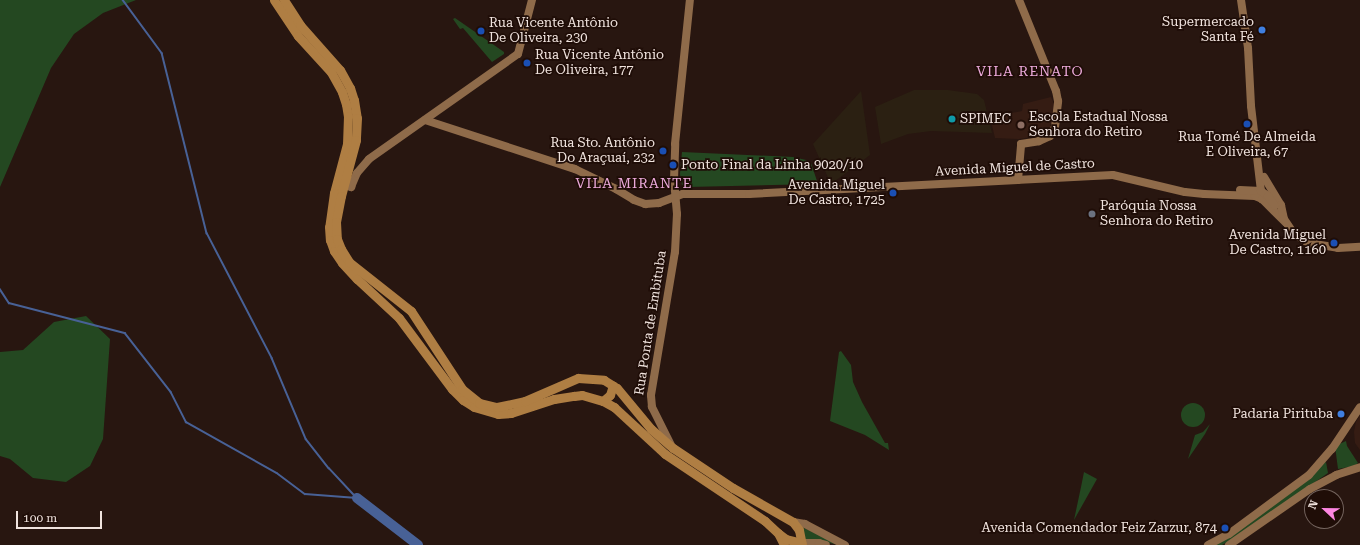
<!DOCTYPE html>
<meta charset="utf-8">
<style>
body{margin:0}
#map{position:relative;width:1360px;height:545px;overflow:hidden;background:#281610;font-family:"Roboto Serif",serif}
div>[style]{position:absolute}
.industrial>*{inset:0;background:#2b2012}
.built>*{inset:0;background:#351c13}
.green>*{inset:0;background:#244821}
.round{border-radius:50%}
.stream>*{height:1.5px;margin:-0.75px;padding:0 0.75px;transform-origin:0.75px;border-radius:0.75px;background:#486196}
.river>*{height:10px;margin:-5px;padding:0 5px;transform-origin:5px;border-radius:5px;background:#486196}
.secondary>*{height:8px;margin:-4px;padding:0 4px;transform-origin:4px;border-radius:4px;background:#8f6b4a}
.primary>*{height:9px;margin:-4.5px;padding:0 4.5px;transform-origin:4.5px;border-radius:4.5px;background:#af7e43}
.dots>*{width:11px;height:11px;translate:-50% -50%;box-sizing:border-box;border:2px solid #1f0d07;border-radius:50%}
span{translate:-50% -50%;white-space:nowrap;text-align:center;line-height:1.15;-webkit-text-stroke:3.5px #1f0d07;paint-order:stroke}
.poi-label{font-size:13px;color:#f0e3de}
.right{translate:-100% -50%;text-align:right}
.left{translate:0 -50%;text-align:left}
.street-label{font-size:13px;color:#f0e3de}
.neighbourhood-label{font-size:14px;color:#eba9da;letter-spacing:1px}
.north{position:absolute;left:1304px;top:489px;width:40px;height:40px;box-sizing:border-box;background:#1f0d07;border:1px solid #73635d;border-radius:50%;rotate:292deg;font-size:11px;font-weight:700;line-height:16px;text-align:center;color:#f0e3de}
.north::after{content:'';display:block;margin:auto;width:14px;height:18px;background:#fd86e2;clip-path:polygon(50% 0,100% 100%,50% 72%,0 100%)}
.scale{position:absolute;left:16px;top:511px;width:86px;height:18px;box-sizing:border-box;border:2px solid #f0e3de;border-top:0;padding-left:5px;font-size:12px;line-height:14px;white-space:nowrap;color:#f0e3de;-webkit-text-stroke:3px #1f0d07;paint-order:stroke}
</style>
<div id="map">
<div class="industrial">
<i style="clip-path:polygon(914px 90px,948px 90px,977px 94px,984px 100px,992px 133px,931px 131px,908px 134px,881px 144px,875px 107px)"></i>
<i style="clip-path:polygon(861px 91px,870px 155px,831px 184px,813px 144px)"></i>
</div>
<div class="built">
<i style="clip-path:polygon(1051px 97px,1054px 104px,1049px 134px,1019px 139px,995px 138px,990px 117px,1022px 111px,1023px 104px)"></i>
<i style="clip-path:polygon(1360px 415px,1360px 450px,1355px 443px,1354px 432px,1356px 422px)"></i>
</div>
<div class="green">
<i style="clip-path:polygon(0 0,136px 0,103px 13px,74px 34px,51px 68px,0 187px)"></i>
<i style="clip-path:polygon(455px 18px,504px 52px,504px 54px,492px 62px,463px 28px,460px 29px,453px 19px)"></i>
<i style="clip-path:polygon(682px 152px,793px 157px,806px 160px,811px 163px,818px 184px,688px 187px,682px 185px,680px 174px)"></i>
<i style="clip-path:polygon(86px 316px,110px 339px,103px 439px,90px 466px,66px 482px,33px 478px,10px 459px,0 456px,0 352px,23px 350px,54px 322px)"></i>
<i style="clip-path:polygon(841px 351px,851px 365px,853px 382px,862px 402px,885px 443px,888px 443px,889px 450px,865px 435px,830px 421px,839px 352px)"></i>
<i class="round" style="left:1181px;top:403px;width:24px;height:24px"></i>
<i style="clip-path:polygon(1210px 424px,1205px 434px,1188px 459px,1195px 435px,1203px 432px)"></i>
<i style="clip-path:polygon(1346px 441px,1347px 446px,1358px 463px,1354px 466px,1338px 469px,1335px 446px)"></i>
<i style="clip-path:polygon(1326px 462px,1328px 473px,1241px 534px,1222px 545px,1213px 545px)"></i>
<i style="clip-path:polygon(1084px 472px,1097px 479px,1074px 520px,1081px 487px)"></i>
<i style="clip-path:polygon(798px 525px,839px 545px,825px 542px,805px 541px,805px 536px)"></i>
</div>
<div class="stream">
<i style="left:123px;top:0;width:66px;rotate:53.7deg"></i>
<i style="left:162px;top:53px;width:186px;rotate:76deg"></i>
<i style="left:207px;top:233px;width:141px;rotate:62.5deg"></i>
<i style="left:272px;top:358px;width:88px;rotate:67.2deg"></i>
<i style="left:306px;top:439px;width:37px;rotate:52deg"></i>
<i style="left:329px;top:468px;width:41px;rotate:47deg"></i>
<i style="left:0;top:289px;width:17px;rotate:57deg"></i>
<i style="left:9px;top:303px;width:120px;rotate:14.5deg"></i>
<i style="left:125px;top:333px;width:75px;rotate:52.1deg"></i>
<i style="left:171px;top:392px;width:34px;rotate:63deg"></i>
<i style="left:186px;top:422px;width:104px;rotate:29.3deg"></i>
<i style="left:277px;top:473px;width:35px;rotate:37deg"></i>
<i style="left:305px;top:494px;width:52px;rotate:4.4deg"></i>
</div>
<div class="river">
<i style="left:357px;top:498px;width:77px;rotate:37.6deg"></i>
</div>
<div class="secondary">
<i style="left:1241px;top:0;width:49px;rotate:81.7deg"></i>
<i style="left:1248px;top:48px;width:58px;rotate:87deg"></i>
<i style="left:1251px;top:106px;width:94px;rotate:83.3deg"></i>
<i style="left:425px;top:120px;width:158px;rotate:18.1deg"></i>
<i style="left:575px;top:169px;width:46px;rotate:26deg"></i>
<i style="left:616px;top:189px;width:21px;rotate:31deg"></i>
<i style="left:634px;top:200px;width:12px;rotate:20deg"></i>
<i style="left:645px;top:204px;width:14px;rotate:-4deg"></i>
<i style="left:659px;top:203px;width:26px;rotate:-21deg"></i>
<i style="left:683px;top:194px;width:66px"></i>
<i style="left:749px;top:194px;width:364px;rotate:-3deg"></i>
<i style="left:1113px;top:175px;width:74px;rotate:13.3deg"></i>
<i style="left:1185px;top:192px;width:19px;rotate:6deg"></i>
<i style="left:1204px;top:194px;width:51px;rotate:2.2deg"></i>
<i style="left:1255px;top:196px;width:8px;rotate:23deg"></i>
<i style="left:1262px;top:199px;width:34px;rotate:45deg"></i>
<i style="left:1264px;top:177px;width:33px;rotate:59deg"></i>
<i style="left:1281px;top:205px;width:14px;rotate:78deg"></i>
<i style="left:1018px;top:180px;width:36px;rotate:-85deg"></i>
<i style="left:1021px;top:144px;width:18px;rotate:-9deg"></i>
<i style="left:1039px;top:141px;width:12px;rotate:-24deg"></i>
<i style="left:1050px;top:136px;width:10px;rotate:-61deg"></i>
<i style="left:1055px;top:127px;width:26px;rotate:-83deg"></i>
<i style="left:1058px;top:101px;width:10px;rotate:-101deg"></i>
<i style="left:1056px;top:91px;width:98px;rotate:-112.1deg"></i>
<i style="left:338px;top:183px;width:14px;rotate:17deg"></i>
<i style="left:351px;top:187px;width:15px;rotate:-67deg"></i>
<i style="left:357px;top:173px;width:18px;rotate:-49deg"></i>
<i style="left:369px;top:159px;width:182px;rotate:-35.2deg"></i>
<i style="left:518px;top:54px;width:56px;rotate:-75.5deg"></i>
<i style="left:1240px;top:190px;width:21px;rotate:3deg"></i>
<i style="left:1261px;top:191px;width:9px;rotate:36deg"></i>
<i style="left:1268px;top:196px;width:12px;rotate:55deg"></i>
<i style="left:1284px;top:219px;width:18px;rotate:56deg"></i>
<i style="left:1294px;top:234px;width:17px;rotate:33deg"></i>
<i style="left:1308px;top:243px;width:30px;rotate:9deg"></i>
<i style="left:1338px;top:248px;width:22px;rotate:-3deg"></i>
<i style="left:672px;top:447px;width:45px;rotate:-116.6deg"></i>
<i style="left:652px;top:407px;width:12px;rotate:-95deg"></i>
<i style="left:651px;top:395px;width:145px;rotate:-80.5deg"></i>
<i style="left:675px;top:252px;width:38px;rotate:-87deg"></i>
<i style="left:677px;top:214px;width:34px;rotate:-95deg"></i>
<i style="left:674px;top:180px;width:36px;rotate:-88deg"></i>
<i style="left:675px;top:144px;width:145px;rotate:-84.1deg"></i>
<i style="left:793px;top:522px;width:12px;rotate:9deg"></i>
<i style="left:805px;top:524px;width:45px;rotate:27.7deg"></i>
<i style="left:802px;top:543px;width:17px"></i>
<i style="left:819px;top:543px;width:7px;rotate:16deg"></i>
<i style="left:1208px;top:545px;width:24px;rotate:-28deg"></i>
<i style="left:1229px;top:534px;width:99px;rotate:-36.4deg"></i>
<i style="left:1309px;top:475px;width:35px;rotate:-49deg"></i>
<i style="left:1332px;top:449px;width:50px;rotate:-56.3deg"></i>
<i style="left:1229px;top:545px;width:98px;rotate:-34.7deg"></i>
<i style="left:1310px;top:489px;width:30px;rotate:-28deg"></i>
<i style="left:1336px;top:475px;width:25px;rotate:-18deg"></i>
</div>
<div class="primary">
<i style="left:274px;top:0;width:43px;rotate:56.3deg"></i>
<i style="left:298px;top:36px;width:49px;rotate:47.5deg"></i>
<i style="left:331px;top:72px;width:23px;rotate:61deg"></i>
<i style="left:342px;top:92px;width:13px;rotate:72deg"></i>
<i style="left:346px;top:104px;width:12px;rotate:81deg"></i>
<i style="left:348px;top:116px;width:28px;rotate:92deg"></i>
<i style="left:347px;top:144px;width:51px;rotate:104.9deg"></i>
<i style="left:334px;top:193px;width:34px;rotate:98deg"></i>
<i style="left:329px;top:227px;width:13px;rotate:86deg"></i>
<i style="left:330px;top:240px;width:12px;rotate:70deg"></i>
<i style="left:334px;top:251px;width:14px;rotate:56deg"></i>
<i style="left:342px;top:263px;width:22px;rotate:47deg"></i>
<i style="left:357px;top:279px;width:57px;rotate:42.9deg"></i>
<i style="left:399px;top:318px;width:89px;rotate:53.3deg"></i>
<i style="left:452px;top:389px;width:16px;rotate:45deg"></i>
<i style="left:463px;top:400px;width:13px;rotate:32deg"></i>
<i style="left:474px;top:407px;width:25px;rotate:16deg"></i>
<i style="left:498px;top:414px;width:13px;rotate:-4deg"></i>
<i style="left:511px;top:413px;width:45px;rotate:-18deg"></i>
<i style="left:554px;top:399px;width:20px;rotate:-9deg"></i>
<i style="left:574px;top:396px;width:8px;rotate:-7deg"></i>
<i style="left:582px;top:395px;width:22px;rotate:16deg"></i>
<i style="left:603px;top:401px;width:13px;rotate:29deg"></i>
<i style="left:614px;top:407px;width:69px;rotate:42.7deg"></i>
<i style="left:665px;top:454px;width:120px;rotate:33.8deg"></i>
<i style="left:765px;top:521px;width:18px;rotate:43deg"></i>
<i style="left:778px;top:533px;width:13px;rotate:63deg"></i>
<i style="left:284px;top:0;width:30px;rotate:57deg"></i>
<i style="left:300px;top:25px;width:60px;rotate:48.4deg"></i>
<i style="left:340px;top:70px;width:21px;rotate:61deg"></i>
<i style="left:350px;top:88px;width:13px;rotate:72deg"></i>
<i style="left:354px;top:100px;width:18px;rotate:81deg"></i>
<i style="left:357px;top:118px;width:22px;rotate:93deg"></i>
<i style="left:356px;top:140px;width:58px;rotate:105deg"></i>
<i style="left:341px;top:196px;width:26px;rotate:101deg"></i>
<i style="left:336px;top:222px;width:17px;rotate:87deg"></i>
<i style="left:337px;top:239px;width:11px;rotate:68deg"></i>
<i style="left:341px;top:249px;width:15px;rotate:58deg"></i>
<i style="left:349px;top:262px;width:79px;rotate:38.3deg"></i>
<i style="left:411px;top:311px;width:93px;rotate:56.8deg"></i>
<i style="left:462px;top:389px;width:22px;rotate:39deg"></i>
<i style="left:479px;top:403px;width:18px;rotate:13deg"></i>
<i style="left:497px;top:407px;width:29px;rotate:-12deg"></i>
<i style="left:525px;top:401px;width:58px;rotate:-23.5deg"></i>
<i style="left:578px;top:378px;width:26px;rotate:4deg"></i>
<i style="left:604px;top:380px;width:15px;rotate:32deg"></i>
<i style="left:617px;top:388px;width:53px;rotate:50.3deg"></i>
<i style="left:651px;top:429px;width:29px;rotate:41deg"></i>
<i style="left:673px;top:448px;width:72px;rotate:33.7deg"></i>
<i style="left:733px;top:488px;width:69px;rotate:29.5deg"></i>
<i style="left:793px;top:522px;width:10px;rotate:53deg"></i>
<i style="left:799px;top:530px;width:15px;rotate:79deg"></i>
<i style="left:603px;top:401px;width:9px;rotate:-41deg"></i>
<i style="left:610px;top:395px;width:10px;rotate:-73deg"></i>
<i style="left:779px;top:534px;width:9px;rotate:36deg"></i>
<i style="left:786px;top:539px;width:16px;rotate:14deg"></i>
</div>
<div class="dots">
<i style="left:1262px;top:30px;background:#3f7fe0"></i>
<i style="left:481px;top:31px;background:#1a4fb4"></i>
<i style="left:527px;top:63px;background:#1a4fb4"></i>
<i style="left:952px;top:119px;background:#0f9aa8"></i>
<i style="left:1247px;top:124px;background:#1a4fb4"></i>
<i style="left:1021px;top:125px;background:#8d6e63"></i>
<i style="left:663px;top:151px;background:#1a4fb4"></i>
<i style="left:673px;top:165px;background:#1a4fb4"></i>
<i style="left:893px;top:193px;background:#1a4fb4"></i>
<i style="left:1092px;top:214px;background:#6b7280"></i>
<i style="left:1334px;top:243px;background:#1a4fb4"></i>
<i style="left:1341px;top:414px;background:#3f7fe0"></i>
<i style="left:1225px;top:528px;background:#1a4fb4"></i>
</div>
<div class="poi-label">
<span class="right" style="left:1254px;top:30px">Supermercado<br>Santa Fé</span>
<span class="left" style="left:489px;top:31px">Rua Vicente Antônio<br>De Oliveira, 230</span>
<span class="left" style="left:535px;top:63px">Rua Vicente Antônio<br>De Oliveira, 177</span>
<span class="left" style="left:1029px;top:125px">Escola Estadual Nossa<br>Senhora do Retiro</span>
<span class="left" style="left:960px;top:119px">SPIMEC</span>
<span style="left:1247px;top:145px">Rua Tomé De Almeida<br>E Oliveira, 67</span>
<span class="right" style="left:655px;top:151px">Rua Sto. Antônio<br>Do Araçuaí, 232</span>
<span class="left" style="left:681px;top:165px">Ponto Final da Linha 9020/10</span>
<span class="right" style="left:885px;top:193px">Avenida Miguel<br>De Castro, 1725</span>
<span class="left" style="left:1100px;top:214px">Paróquia Nossa<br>Senhora do Retiro</span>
<span class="right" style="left:1326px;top:243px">Avenida Miguel<br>De Castro, 1160</span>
<span class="right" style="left:1333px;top:414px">Padaria Pirituba</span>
<span class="right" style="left:1217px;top:528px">Avenida Comendador Feiz Zarzur, 874</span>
</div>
<div class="street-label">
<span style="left:1015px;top:168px;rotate:-3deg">Avenida Miguel de Castro</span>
<span style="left:651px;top:323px;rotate:-81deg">Rua Ponta de Embituba</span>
</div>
<div class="neighbourhood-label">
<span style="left:1030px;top:71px">VILA RENATO</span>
<span style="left:634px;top:183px">VILA MIRANTE</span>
</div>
<div class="north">N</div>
<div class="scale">100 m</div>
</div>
